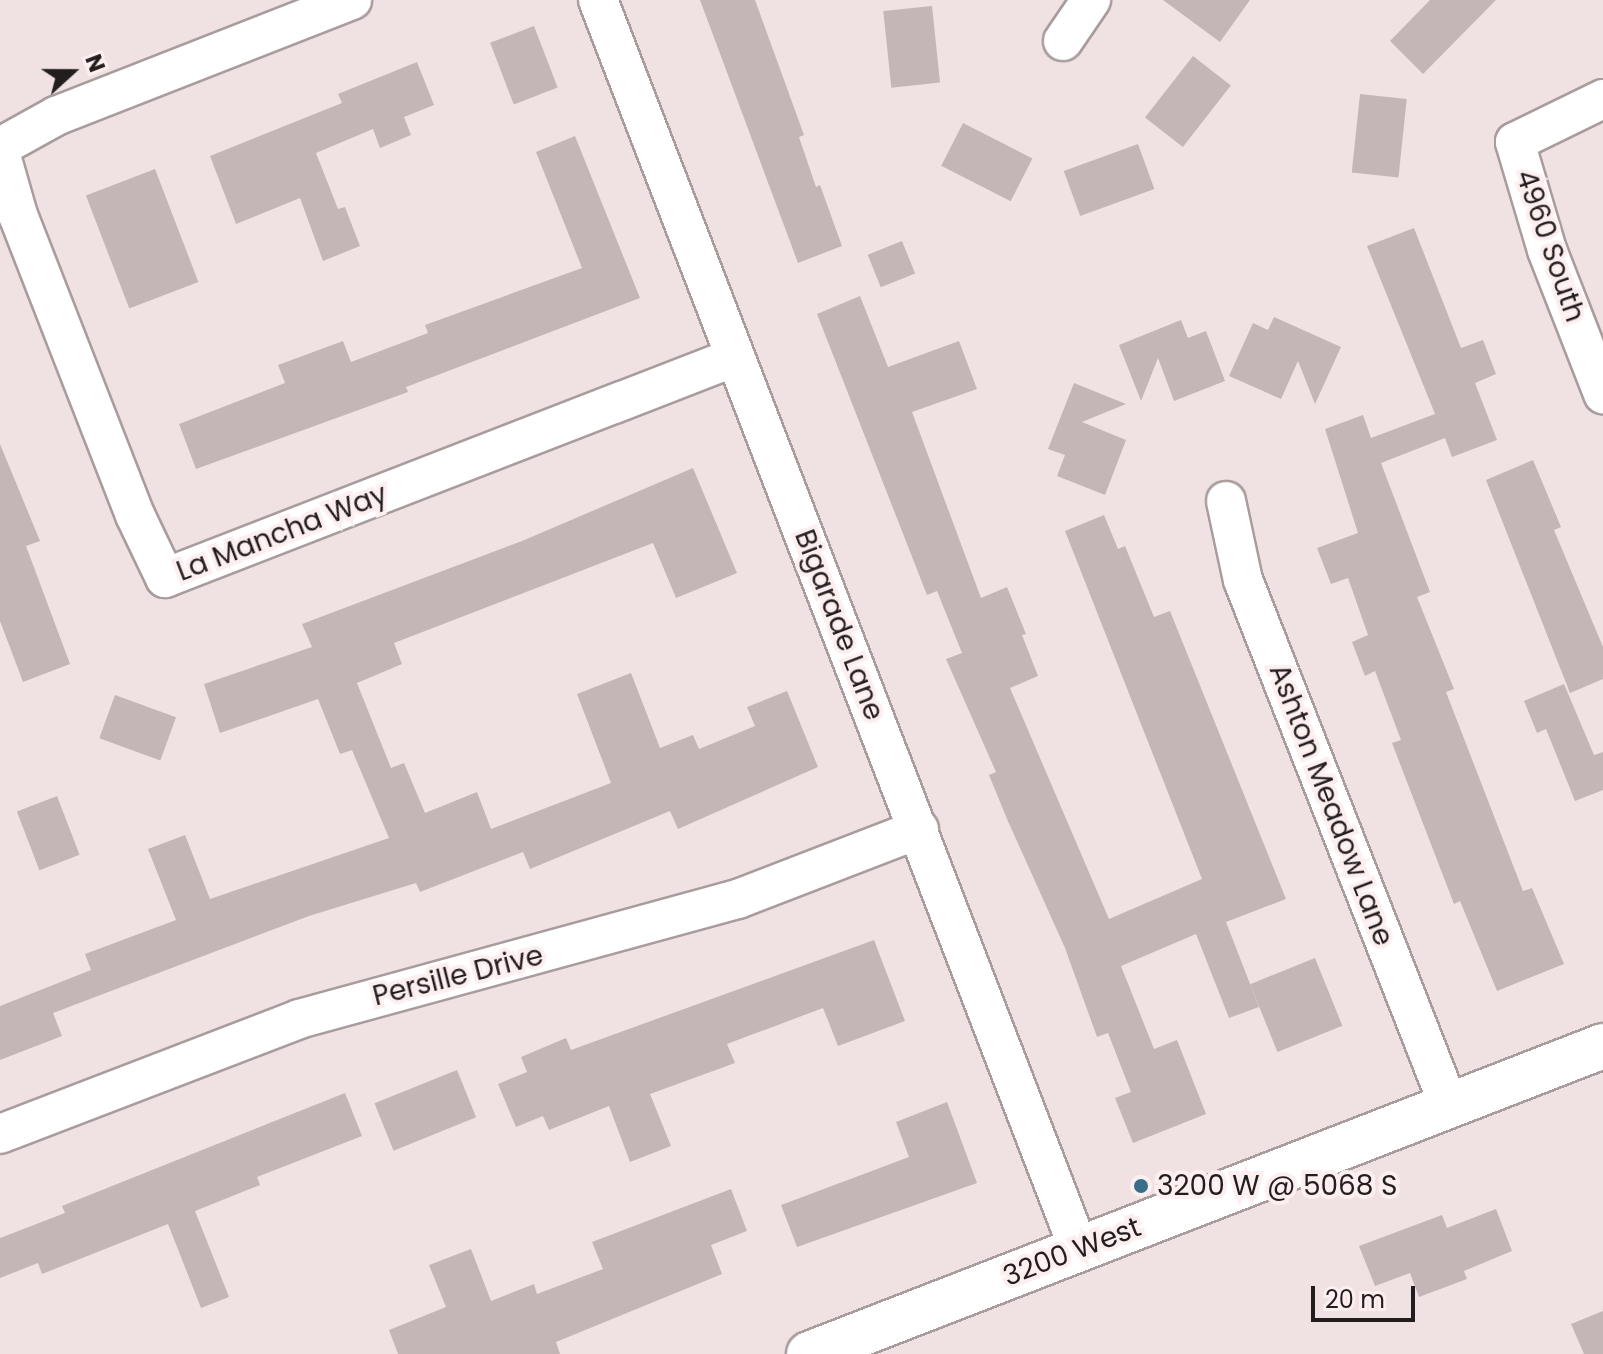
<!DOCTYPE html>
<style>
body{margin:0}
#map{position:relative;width:1603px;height:1354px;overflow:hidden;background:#f0e2e3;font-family:Poppins,sans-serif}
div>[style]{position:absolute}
.building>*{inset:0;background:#c4b6b7;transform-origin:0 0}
.roads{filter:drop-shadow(2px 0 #a99c9d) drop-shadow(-2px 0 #a99c9d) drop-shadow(0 2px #a99c9d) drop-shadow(0 -2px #a99c9d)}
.minor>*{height:38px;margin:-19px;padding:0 19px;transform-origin:19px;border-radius:19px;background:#fff}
.tertiary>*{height:44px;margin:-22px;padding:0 22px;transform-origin:22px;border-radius:22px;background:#fff}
.dots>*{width:22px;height:22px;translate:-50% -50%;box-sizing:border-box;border:4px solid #fdeff0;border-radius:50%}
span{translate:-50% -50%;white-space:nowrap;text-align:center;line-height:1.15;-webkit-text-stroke:8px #fdeff0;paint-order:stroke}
.street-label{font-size:28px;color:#231e1e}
.poi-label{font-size:28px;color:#231e1e}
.left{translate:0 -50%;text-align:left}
.north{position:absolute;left:32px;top:32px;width:80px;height:80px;-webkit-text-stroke:6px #fdeff0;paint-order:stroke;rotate:69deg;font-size:22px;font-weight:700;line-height:32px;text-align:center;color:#231e1e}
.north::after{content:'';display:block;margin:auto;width:28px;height:36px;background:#231e1e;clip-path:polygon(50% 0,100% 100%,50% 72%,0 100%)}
.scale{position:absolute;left:1311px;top:1286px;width:104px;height:36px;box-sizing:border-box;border:4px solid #231e1e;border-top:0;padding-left:10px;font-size:24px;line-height:28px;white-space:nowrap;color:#231e1e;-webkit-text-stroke:6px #fdeff0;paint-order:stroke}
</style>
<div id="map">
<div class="building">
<i style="clip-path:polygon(700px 0,755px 0,804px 135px,799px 137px,816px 187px,820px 185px,842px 246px,798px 263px)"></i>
<i style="clip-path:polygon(1163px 0,1250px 0,1220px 42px)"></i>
<i style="clip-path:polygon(1430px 0,1496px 0,1423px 74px,1390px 41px)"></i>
<i style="left:932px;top:6px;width:77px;height:49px;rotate:84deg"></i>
<i style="left:534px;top:26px;width:66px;height:47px;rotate:69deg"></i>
<i style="left:1193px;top:56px;width:48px;height:78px;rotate:38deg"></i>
<i style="clip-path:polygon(417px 62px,434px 105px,404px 117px,411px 135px,380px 148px,373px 129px,316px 153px,338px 209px,345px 207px,360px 246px,323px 261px,300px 198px,236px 224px,210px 156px,342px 103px,338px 94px)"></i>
<i style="left:1360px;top:94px;width:47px;height:79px;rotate:6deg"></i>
<i style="left:963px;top:123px;width:78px;height:48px;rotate:27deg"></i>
<i style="clip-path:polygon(575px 136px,640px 298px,406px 387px,408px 392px,196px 469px,179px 424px,285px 383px,278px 365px,343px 341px,351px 362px,428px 333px,425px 325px,582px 268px,536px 152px)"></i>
<i style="left:1138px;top:144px;width:48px;height:79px;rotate:70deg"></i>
<i style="left:155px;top:169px;width:121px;height:74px;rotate:69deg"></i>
<i style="clip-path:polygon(1414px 228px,1461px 348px,1483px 340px,1496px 374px,1475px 383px,1497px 440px,1452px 457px,1445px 438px,1381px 463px,1430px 592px,1417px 597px,1454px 689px,1446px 692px,1523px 891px,1532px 888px,1564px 964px,1497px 991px,1460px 901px,1454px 904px,1392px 743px,1401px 740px,1375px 671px,1365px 676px,1352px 642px,1368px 635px,1348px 578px,1331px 584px,1317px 548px,1358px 533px,1325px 429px,1363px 415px,1371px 438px,1435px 414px,1367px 246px)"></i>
<i style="left:902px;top:241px;width:35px;height:37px;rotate:68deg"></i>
<i style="clip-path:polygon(860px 296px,888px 367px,959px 341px,977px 389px,912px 412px,981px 598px,1007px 587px,1026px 634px,1022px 635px,1038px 676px,1010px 688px,1109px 919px,1202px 879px,1065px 531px,1104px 515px,1118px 549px,1125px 546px,1154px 617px,1170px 611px,1286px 899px,1226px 922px,1259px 1007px,1229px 1018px,1196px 934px,1121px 966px,1154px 1049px,1177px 1040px,1206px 1114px,1133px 1143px,1115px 1098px,1131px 1092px,1108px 1033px,1097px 1037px,1065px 948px,1007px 819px,989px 775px,996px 772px,946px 659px,962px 653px,937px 591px,927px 595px,817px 314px)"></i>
<i style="clip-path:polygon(1274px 317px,1341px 347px,1315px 404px,1298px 361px,1281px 399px,1229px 376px,1253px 323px,1268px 330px)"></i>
<i style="clip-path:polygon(1181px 320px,1188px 338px,1206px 331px,1225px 381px,1174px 401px,1158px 358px,1141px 401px,1119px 345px)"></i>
<i style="clip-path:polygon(1074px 383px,1126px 404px,1082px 422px,1126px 440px,1105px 495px,1057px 476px,1065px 455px,1048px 449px)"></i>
<i style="clip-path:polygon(0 444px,40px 541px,26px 546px,70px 664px,23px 682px,0 621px)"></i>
<i style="clip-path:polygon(1533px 460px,1561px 527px,1554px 530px,1603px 647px,1603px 679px,1570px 693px,1486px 480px)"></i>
<i style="clip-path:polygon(693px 468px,737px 573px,676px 598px,653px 543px,394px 643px,402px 664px,357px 683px,391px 768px,404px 763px,425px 813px,477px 792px,491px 829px,611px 783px,577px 694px,631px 673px,660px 748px,693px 735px,699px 749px,755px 726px,747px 707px,787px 691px,818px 767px,678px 829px,670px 811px,530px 869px,523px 852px,420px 892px,416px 883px,309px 916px,53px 1013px,62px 1036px,0 1060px,0 1006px,91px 970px,85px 954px,176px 920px,148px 849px,185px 835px,210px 899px,389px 838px,352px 750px,340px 754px,318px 699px,220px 733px,204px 684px,312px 647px,302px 624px,522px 541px)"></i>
<i style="clip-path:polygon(1564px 684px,1594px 755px,1603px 752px,1603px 790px,1575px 801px,1546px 729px,1537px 733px,1524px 701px)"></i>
<i style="left:115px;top:695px;width:65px;height:46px;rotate:20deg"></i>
<i style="left:57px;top:796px;width:63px;height:43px;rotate:69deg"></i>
<i style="clip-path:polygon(874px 940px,905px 1021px,838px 1046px,823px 1008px,727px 1044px,735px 1063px,650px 1094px,671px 1146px,630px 1162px,609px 1106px,549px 1130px,543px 1116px,516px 1127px,498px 1084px,527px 1072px,521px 1057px,566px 1038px,571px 1050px)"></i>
<i style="left:1315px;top:958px;width:73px;height:70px;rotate:68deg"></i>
<i style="left:457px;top:1070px;width:51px;height:89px;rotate:68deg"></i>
<i style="clip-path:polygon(345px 1093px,362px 1136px,257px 1177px,260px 1185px,195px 1211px,229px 1297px,201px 1308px,168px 1224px,42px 1274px,38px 1263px,0 1278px,0 1238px,65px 1213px,62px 1206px)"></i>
<i style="clip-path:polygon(947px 1102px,977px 1183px,797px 1247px,781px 1205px,909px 1157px,896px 1122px)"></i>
<i style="clip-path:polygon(731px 1189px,747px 1231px,711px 1245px,722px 1274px,556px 1342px,560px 1354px,398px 1354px,389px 1330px,446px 1307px,429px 1265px,471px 1249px,491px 1301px,534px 1284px,537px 1294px,603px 1269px,592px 1242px)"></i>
<i style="clip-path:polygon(1496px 1209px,1512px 1251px,1464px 1271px,1467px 1279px,1419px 1297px,1410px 1273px,1375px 1286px,1359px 1246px,1442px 1215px,1447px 1228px)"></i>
<i style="clip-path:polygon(1603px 1311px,1603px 1354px,1584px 1354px,1571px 1324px)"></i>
</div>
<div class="roads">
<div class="minor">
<i style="left:598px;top:0;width:1339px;rotate:68.95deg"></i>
<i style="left:1063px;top:41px;width:50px;rotate:-55.7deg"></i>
<i style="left:1603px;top:99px;width:98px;rotate:154deg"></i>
<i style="left:1515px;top:142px;width:113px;rotate:73.5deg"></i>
<i style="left:1547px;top:250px;width:155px;rotate:68.7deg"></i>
<i style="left:0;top:147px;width:64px;rotate:-29deg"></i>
<i style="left:56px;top:116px;width:318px;rotate:-21.4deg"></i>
<i style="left:0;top:152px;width:66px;rotate:74.1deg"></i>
<i style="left:18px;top:215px;width:322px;rotate:68.7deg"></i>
<i style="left:135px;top:515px;width:70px;rotate:64.5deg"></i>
<i style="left:165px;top:578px;width:611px;rotate:-21.19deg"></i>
<i style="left:1226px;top:501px;width:81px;rotate:77.9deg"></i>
<i style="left:1243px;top:580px;width:565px;rotate:68.61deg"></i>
<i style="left:0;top:1134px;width:320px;rotate:-21deg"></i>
<i style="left:299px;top:1019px;width:455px;rotate:-15.3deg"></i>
<i style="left:738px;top:899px;width:194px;rotate:-21.1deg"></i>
</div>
<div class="tertiary">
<i style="left:809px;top:1354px;width:852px;rotate:-21.2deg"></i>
</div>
</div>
<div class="dots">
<i style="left:1141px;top:1186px;background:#386e89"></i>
</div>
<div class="street-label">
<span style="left:1550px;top:246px;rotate:71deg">4960 South</span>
<span style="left:282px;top:533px;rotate:-21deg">La Mancha Way</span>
<span style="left:839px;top:625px;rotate:69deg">Bigarade Lane</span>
<span style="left:1331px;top:805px;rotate:69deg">Ashton Meadow Lane</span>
<span style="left:458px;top:976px;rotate:-14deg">Persille Drive</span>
<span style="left:1072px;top:1252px;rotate:-21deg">3200 West</span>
</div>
<div class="poi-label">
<span class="left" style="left:1157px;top:1186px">3200 W @ 5068 S</span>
</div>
<div class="north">N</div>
<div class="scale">20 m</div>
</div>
